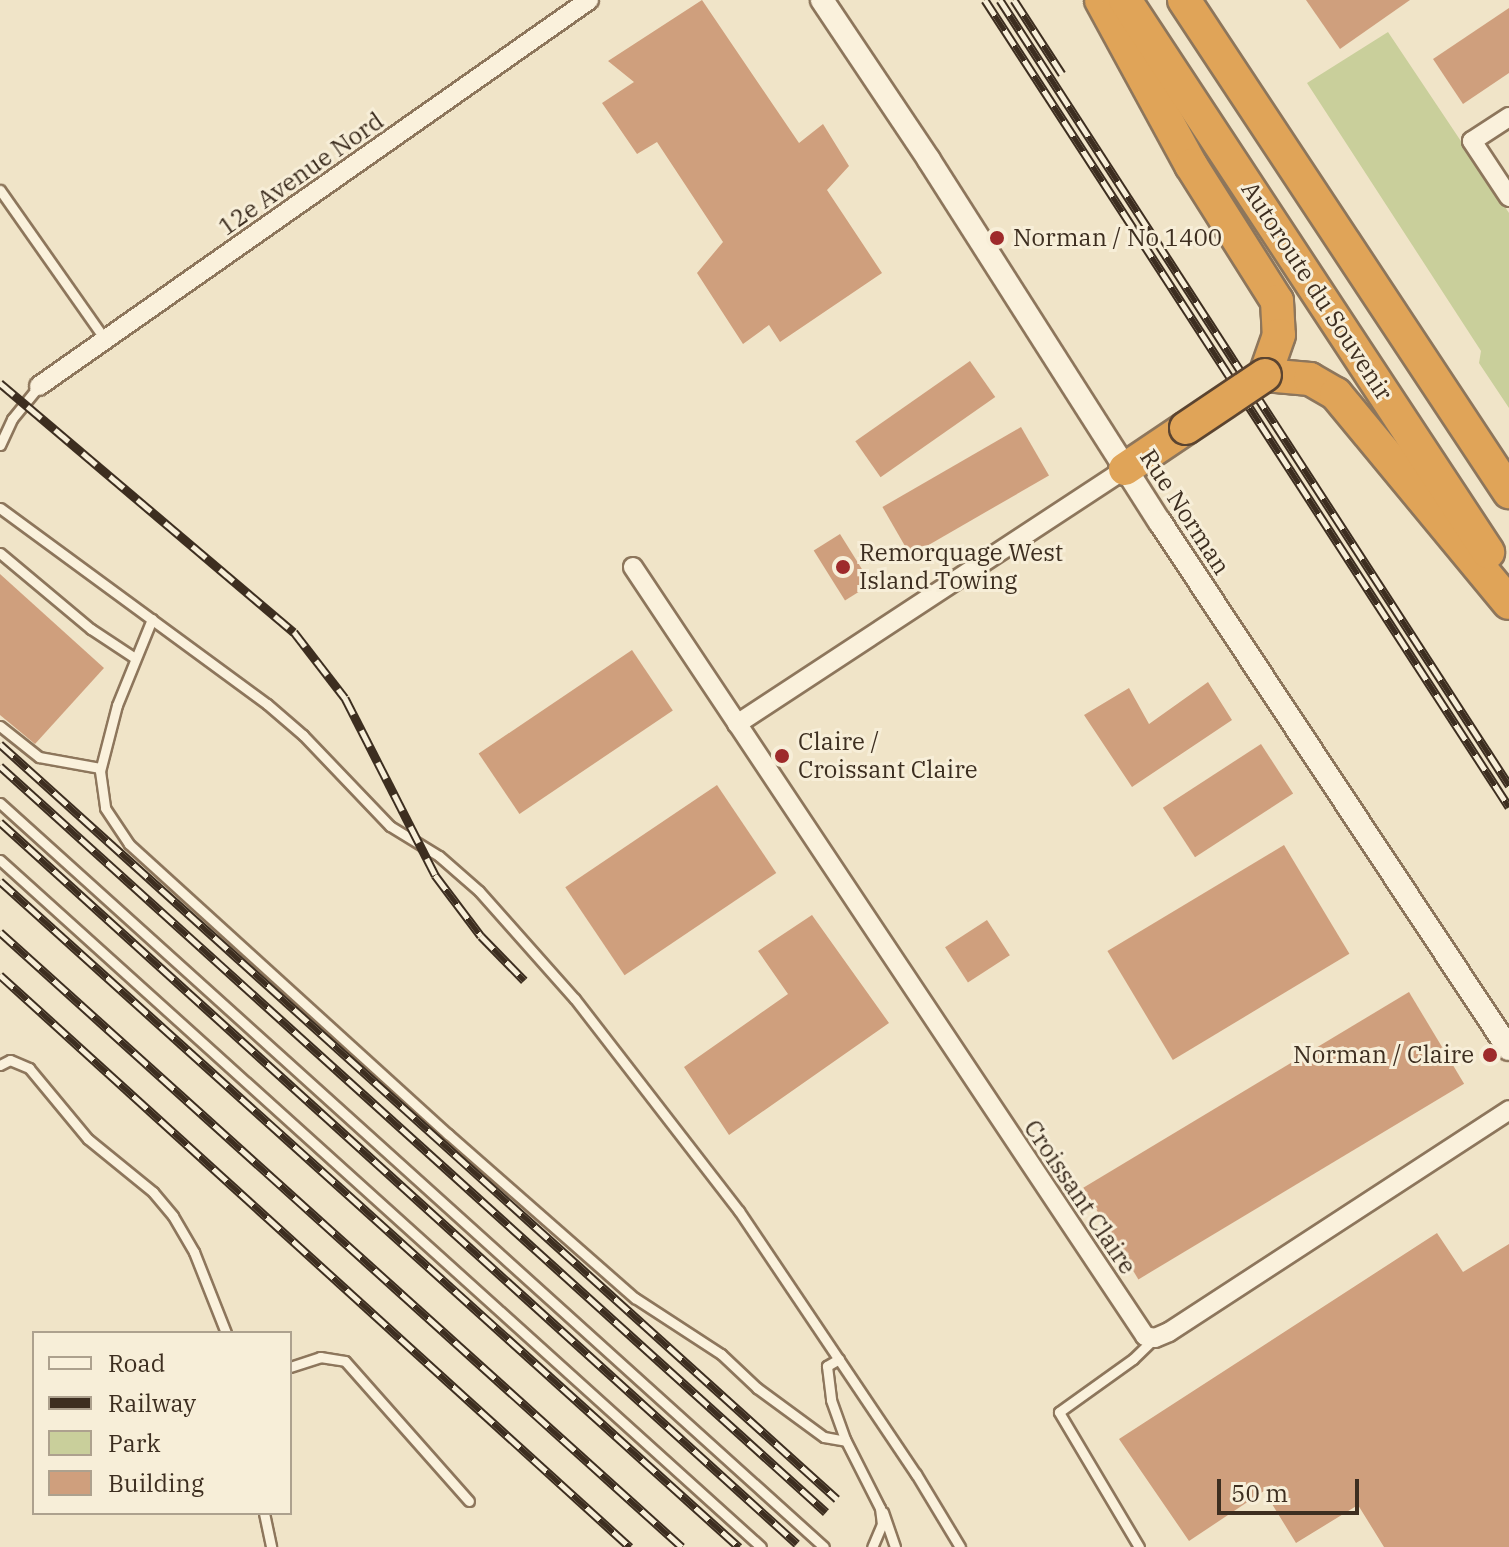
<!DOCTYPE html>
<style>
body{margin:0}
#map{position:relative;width:1509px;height:1547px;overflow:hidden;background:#f0e4c8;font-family:"IBM Plex Serif",serif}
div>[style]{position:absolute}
.green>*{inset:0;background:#c9cf9b}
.building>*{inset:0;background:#cf9f7d;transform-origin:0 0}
.roads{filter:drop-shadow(2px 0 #8d765c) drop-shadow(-2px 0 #8d765c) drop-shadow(0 2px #8d765c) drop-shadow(0 -2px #8d765c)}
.service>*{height:9px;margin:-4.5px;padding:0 4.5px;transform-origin:4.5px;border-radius:4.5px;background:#faf1dc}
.minor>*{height:18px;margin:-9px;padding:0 9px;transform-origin:9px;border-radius:9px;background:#faf1dc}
.tertiary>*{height:22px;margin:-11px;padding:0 11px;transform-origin:11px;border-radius:11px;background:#faf1dc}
.motorway>*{height:32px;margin:-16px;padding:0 16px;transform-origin:16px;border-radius:16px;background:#e0a458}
.rail>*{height:9px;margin-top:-4.5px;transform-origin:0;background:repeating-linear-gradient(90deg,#f7eed8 0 18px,#3d2e20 0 36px);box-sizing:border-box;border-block:2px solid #3d2e20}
.bridges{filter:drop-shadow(2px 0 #5b4430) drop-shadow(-2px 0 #5b4430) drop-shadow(0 2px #5b4430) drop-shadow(0 -2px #5b4430)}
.motorway-bridge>*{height:32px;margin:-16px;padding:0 16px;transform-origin:16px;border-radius:16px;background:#e0a458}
.dots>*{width:22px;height:22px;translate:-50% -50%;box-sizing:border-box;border:4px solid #f7eed8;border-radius:50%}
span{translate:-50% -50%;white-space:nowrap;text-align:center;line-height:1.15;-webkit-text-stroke:6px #f7eed8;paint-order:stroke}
.street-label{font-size:24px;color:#3d2e20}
.poi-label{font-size:24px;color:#3d2e20}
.left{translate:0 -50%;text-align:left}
.right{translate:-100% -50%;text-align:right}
.legend{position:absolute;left:32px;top:1331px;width:260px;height:184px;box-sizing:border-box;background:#f7eed8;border:2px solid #ada18e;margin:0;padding:10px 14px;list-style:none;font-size:24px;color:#3d2e20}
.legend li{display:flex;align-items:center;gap:16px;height:40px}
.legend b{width:40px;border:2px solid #ada18e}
.scale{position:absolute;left:1217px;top:1479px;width:142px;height:36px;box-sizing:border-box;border:4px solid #3d2e20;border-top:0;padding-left:10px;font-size:24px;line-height:28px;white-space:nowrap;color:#3d2e20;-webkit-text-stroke:6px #f7eed8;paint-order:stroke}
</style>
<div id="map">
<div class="green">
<i style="clip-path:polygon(1388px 32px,1509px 213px,1509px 408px,1479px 363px,1481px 351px,1307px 83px)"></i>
</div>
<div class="building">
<i style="clip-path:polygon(702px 0,799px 143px,823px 124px,849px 166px,827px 190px,882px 273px,780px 342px,769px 325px,743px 344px,697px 273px,723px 242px,657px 142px,637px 154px,602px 103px,634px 82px,608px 61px)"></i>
<i style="clip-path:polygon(1306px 0,1410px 0,1340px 49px)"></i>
<i style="clip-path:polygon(1509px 8px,1509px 73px,1463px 104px,1433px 59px)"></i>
<i style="left:970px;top:361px;width:44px;height:140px;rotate:55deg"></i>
<i style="left:1021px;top:427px;width:56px;height:160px;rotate:60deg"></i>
<i style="left:840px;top:534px;width:59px;height:31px;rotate:58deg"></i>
<i style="clip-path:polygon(0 574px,104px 668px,35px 744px,0 715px)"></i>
<i style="left:632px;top:650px;width:73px;height:185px;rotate:56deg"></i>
<i style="clip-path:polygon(1208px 682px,1232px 720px,1132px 787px,1084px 715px,1129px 688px,1149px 724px)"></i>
<i style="left:1261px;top:744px;width:59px;height:117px;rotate:57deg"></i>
<i style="left:717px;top:785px;width:106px;height:183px;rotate:56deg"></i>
<i style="left:1284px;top:845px;width:127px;height:206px;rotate:59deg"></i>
<i style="clip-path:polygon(812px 915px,889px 1023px,729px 1135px,684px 1067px,788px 994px,758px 951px)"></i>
<i style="left:987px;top:920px;width:42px;height:50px;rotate:57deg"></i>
<i style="left:1409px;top:992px;width:107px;height:380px;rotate:59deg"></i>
<i style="clip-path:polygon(1437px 1233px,1463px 1272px,1509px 1244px,1509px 1547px,1384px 1547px,1358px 1505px,1296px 1543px,1264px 1491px,1189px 1541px,1119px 1439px)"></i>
</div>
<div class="roads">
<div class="service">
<i style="left:0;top:190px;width:184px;rotate:54.9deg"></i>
<i style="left:0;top:445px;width:29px;rotate:-65deg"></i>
<i style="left:12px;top:419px;width:43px;rotate:-50.7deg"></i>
<i style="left:0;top:508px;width:331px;rotate:36.3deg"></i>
<i style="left:267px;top:704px;width:48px;rotate:40.7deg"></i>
<i style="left:303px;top:735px;width:126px;rotate:46.3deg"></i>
<i style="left:390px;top:826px;width:57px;rotate:31.5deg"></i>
<i style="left:439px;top:856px;width:53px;rotate:41.2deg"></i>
<i style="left:479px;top:891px;width:144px;rotate:48.4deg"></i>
<i style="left:575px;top:999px;width:268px;rotate:52.3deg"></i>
<i style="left:739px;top:1211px;width:317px;rotate:56.1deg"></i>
<i style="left:916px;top:1474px;width:85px;rotate:58.9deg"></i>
<i style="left:0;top:553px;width:119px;rotate:39.9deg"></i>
<i style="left:91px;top:629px;width:53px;rotate:33.4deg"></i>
<i style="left:152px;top:619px;width:93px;rotate:112.1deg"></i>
<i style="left:117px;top:705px;width:68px;rotate:104.4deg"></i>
<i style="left:100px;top:771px;width:37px;rotate:82deg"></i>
<i style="left:105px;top:808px;width:43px;rotate:56.3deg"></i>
<i style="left:129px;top:844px;width:431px;rotate:42.3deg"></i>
<i style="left:448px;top:1134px;width:249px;rotate:41.3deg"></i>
<i style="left:635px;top:1298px;width:103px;rotate:33.1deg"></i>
<i style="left:721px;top:1354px;width:50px;rotate:43.4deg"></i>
<i style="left:757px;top:1388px;width:83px;rotate:36.2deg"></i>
<i style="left:824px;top:1437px;width:22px;rotate:10deg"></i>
<i style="left:0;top:726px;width:50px;rotate:38.5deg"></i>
<i style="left:39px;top:757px;width:62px;rotate:10.2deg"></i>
<i style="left:0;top:803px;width:1110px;rotate:42.08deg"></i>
<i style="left:0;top:860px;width:1025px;rotate:42.07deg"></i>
<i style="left:0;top:1065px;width:11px;rotate:-27deg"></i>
<i style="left:10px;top:1060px;width:21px;rotate:23deg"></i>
<i style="left:29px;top:1068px;width:92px;rotate:50.3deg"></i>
<i style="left:88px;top:1139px;width:84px;rotate:39.2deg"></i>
<i style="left:153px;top:1192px;width:31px;rotate:50deg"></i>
<i style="left:173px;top:1216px;width:42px;rotate:59.7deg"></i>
<i style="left:194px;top:1252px;width:87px;rotate:68.4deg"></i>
<i style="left:839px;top:1359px;width:14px;rotate:150deg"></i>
<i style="left:827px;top:1366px;width:34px;rotate:83deg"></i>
<i style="left:831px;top:1400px;width:41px;rotate:70.3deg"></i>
<i style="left:845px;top:1439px;width:77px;rotate:63.1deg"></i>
<i style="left:880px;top:1508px;width:16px;rotate:83deg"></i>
<i style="left:882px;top:1524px;width:25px;rotate:113deg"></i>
<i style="left:290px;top:1367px;width:32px;rotate:-18deg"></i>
<i style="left:320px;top:1357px;width:25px;rotate:9deg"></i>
<i style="left:345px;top:1361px;width:187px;rotate:48.5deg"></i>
<i style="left:883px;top:1512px;width:37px;rotate:71deg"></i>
<i style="left:264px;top:1513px;width:35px;rotate:78deg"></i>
<i style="left:1139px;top:1547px;width:157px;rotate:-120.7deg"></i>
<i style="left:1059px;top:1412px;width:91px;rotate:-35.6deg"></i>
<i style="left:1133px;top:1359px;width:29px;rotate:-44deg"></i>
</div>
<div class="minor">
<i style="left:1509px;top:117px;width:44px;rotate:147deg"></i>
<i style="left:1472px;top:141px;width:67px;rotate:56.5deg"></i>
<i style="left:39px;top:386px;width:672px;rotate:-35.06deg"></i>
<i style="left:633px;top:567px;width:924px;rotate:56.34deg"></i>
<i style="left:1145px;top:1336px;width:10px;rotate:11deg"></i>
<i style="left:1155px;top:1338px;width:15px;rotate:-23deg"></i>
<i style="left:1169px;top:1332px;width:406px;rotate:-33.1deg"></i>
<i style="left:737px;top:724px;width:464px;rotate:-33.3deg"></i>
</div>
<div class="tertiary">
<i style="left:822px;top:0;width:192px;rotate:56.2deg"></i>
<i style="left:929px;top:160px;width:429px;rotate:57.5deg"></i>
<i style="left:1160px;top:522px;width:632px;rotate:56.49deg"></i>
</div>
<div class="motorway">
<i style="left:1101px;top:0;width:188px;rotate:61.4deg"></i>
<i style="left:1191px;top:165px;width:161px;rotate:57.7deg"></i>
<i style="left:1277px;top:301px;width:34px;rotate:87deg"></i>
<i style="left:1279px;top:335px;width:42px;rotate:109.3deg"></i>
<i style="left:1265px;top:375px;width:45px;rotate:5.1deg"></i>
<i style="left:1310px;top:379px;width:30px;rotate:30deg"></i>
<i style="left:1336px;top:394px;width:271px;rotate:50.4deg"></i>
<i style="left:1125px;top:0;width:661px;rotate:56.67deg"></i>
<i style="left:1184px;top:0;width:590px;rotate:56.55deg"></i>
<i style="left:1125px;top:469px;width:73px;rotate:-33.9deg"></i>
</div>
</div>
<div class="rail">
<i style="left:985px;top:0;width:962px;rotate:57deg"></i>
<i style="left:1000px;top:0;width:936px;rotate:57.04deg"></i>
<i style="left:1014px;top:0;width:88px;rotate:57deg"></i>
<i style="left:0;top:383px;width:385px;rotate:40.3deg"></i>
<i style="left:294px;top:632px;width:83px;rotate:52.3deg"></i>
<i style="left:345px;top:698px;width:199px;rotate:63deg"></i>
<i style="left:435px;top:875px;width:76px;rotate:53deg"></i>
<i style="left:481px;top:936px;width:62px;rotate:45.7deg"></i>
<i style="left:0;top:744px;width:1127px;rotate:42.05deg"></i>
<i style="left:0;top:766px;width:1113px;rotate:42.09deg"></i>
<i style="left:0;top:822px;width:1075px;rotate:42.17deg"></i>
<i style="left:0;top:881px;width:995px;rotate:42.03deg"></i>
<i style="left:0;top:932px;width:918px;rotate:42.04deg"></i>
<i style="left:0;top:975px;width:851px;rotate:42.24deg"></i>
</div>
<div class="bridges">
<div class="motorway-bridge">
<i style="left:1186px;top:428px;width:95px;rotate:-33.9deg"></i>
</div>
</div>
<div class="dots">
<i style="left:997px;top:238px;background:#9e2a2b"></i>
<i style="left:843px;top:567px;background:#9e2a2b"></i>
<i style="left:782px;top:756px;background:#9e2a2b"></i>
<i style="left:1490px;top:1055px;background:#9e2a2b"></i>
</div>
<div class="street-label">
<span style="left:301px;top:174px;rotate:-35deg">12e Avenue Nord</span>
<span style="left:1317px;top:291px;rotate:57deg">Autoroute du Souvenir</span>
<span style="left:1185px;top:512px;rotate:57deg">Rue Norman</span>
<span style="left:1080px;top:1197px;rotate:56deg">Croissant Claire</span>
</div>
<div class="poi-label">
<span class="left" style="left:1013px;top:238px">Norman / No 1400</span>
<span class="left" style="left:859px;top:567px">Remorquage West<br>Island Towing</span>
<span class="left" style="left:798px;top:756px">Claire /<br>Croissant Claire</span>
<span class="right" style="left:1474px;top:1055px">Norman / Claire</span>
</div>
<ul class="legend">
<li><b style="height:10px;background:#faf1dc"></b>Road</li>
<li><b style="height:10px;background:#3d2e20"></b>Railway</li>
<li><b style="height:22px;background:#c9cf9b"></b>Park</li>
<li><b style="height:22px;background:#cf9f7d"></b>Building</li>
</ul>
<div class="scale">50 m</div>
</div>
